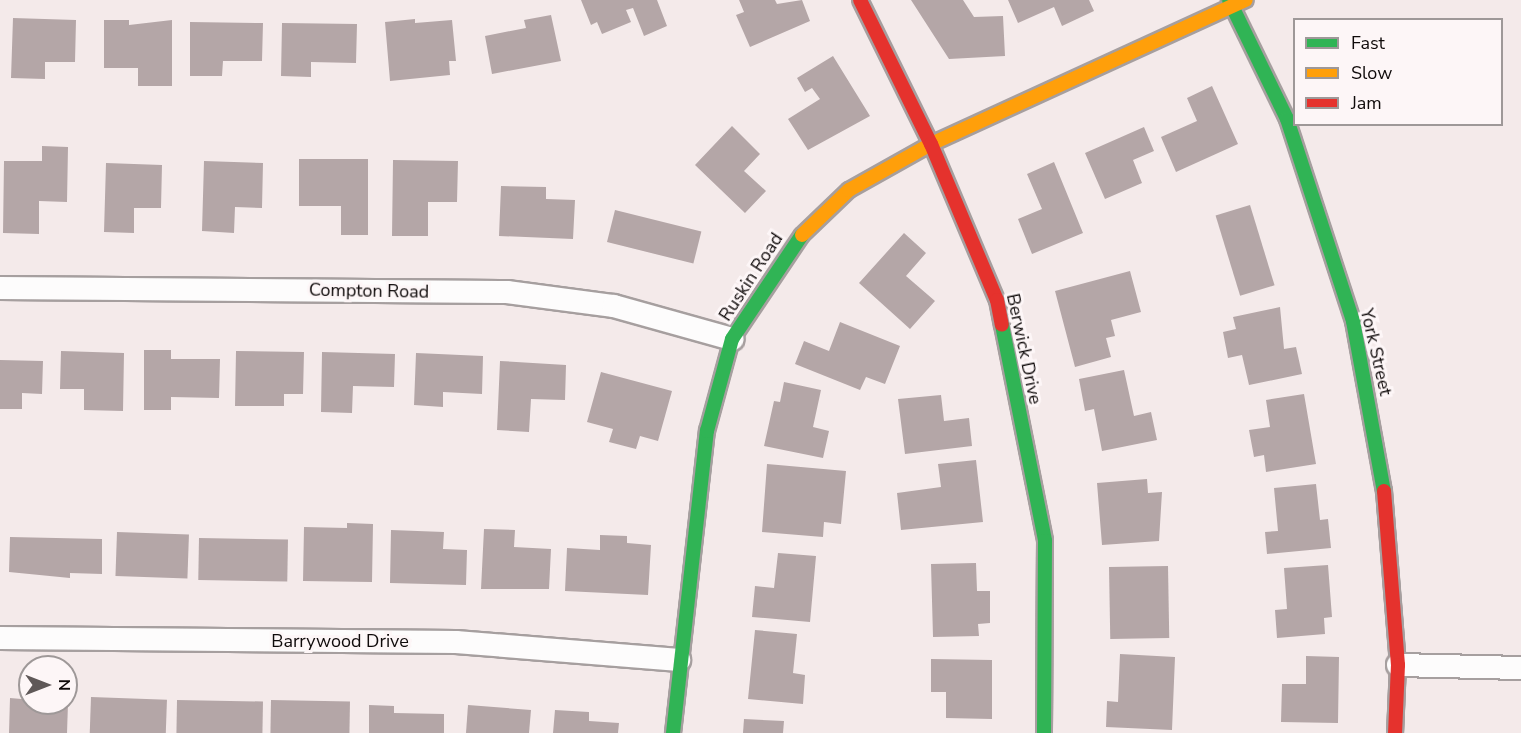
<!DOCTYPE html>
<style>
body{margin:0}
#map{position:relative;width:1521px;height:733px;overflow:hidden;background:#f4eaea;font-family:"Nunito Sans",sans-serif}
div>[style]{position:absolute}
.building>*{inset:0;background:#b4a6a7;transform-origin:0 0}
.roads{filter:drop-shadow(2px 0 #a69f9f) drop-shadow(-2px 0 #a69f9f) drop-shadow(0 2px #a69f9f) drop-shadow(0 -2px #a69f9f)}
.street>*{height:22px;margin:-11px;padding:0 11px;transform-origin:11px;border-radius:11px;background:#fdfcfc}
.fast>*{height:14px;margin:-7px;padding:0 7px;transform-origin:7px;border-radius:7px;background:#30b455}
.slow>*{height:14px;margin:-7px;padding:0 7px;transform-origin:7px;border-radius:7px;background:#ff9f0a}
.jam>*{height:14px;margin:-7px;padding:0 7px;transform-origin:7px;border-radius:7px;background:#e5322d}
span{translate:-50% -50%;white-space:nowrap;text-align:center;line-height:1.15;-webkit-text-stroke:6px #fdf6f7;paint-order:stroke}
.street-label{font-size:18px;color:#0f0a0a}
.legend{position:absolute;left:1293px;top:18px;width:210px;height:108px;box-sizing:border-box;background:#fdf6f7;border:2px solid #9e9898;margin:0;padding:8px 10px;list-style:none;font-size:18px;color:#0f0a0a}
.legend li{display:flex;align-items:center;gap:12px;height:30px}
.legend b{width:30px;border:2px solid #9e9898}
.north{position:absolute;left:18px;top:655px;width:60px;height:60px;box-sizing:border-box;background:#fdf6f7;border:2px solid #9e9898;border-radius:50%;rotate:90deg;font-size:16px;font-weight:700;line-height:24px;text-align:center;color:#0f0a0a}
.north::after{content:'';display:block;margin:auto;width:21px;height:27px;background:#5f5858;clip-path:polygon(50% 0,100% 100%,50% 72%,0 100%)}
</style>
<div id="map">
<div class="building">
<i style="clip-path:polygon(581px 0,657px 0,667px 26px,644px 36px,633px 8px,626px 10px,631px 22px,602px 34px,597px 22px,591px 25px)"></i>
<i style="clip-path:polygon(739px 0,775px 0,777px 4px,802px 0,810px 21px,750px 47px,736px 15px,744px 12px)"></i>
<i style="clip-path:polygon(911px 0,963px 0,974px 17px,1003px 16px,1005px 56px,949px 59px)"></i>
<i style="clip-path:polygon(1008px 0,1089px 0,1094px 11px,1062px 26px,1054px 7px,1018px 23px)"></i>
<i style="clip-path:polygon(551px 15px,561px 61px,492px 74px,485px 36px,526px 28px,524px 20px)"></i>
<i style="clip-path:polygon(13px 18px,76px 20px,75px 62px,45px 62px,45px 79px,11px 78px)"></i>
<i style="clip-path:polygon(415px 19px,415px 23px,452px 20px,456px 61px,449px 61px,450px 75px,390px 81px,385px 22px)"></i>
<i style="clip-path:polygon(104px 20px,129px 20px,129px 25px,172px 20px,172px 86px,138px 86px,138px 68px,104px 68px)"></i>
<i style="clip-path:polygon(190px 22px,263px 23px,262px 61px,223px 61px,222px 76px,190px 76px)"></i>
<i style="clip-path:polygon(282px 23px,357px 24px,356px 63px,311px 62px,311px 77px,281px 76px)"></i>
<i style="clip-path:polygon(833px 56px,870px 116px,808px 150px,788px 119px,820px 99px,812px 88px,805px 92px,797px 78px)"></i>
<i style="clip-path:polygon(1212px 86px,1238px 144px,1176px 172px,1161px 137px,1197px 121px,1187px 98px)"></i>
<i style="clip-path:polygon(732px 126px,760px 154px,744px 171px,766px 191px,745px 213px,695px 165px)"></i>
<i style="clip-path:polygon(1144px 127px,1154px 151px,1133px 160px,1142px 183px,1105px 199px,1085px 153px)"></i>
<i style="clip-path:polygon(42px 146px,68px 147px,67px 202px,39px 201px,39px 234px,3px 233px,4px 161px,42px 161px)"></i>
<i style="clip-path:polygon(299px 159px,368px 159px,368px 235px,341px 235px,341px 206px,299px 206px)"></i>
<i style="clip-path:polygon(393px 160px,458px 161px,457px 202px,428px 202px,428px 236px,392px 236px)"></i>
<i style="clip-path:polygon(204px 161px,263px 163px,262px 208px,235px 207px,234px 233px,202px 231px)"></i>
<i style="clip-path:polygon(1054px 162px,1083px 233px,1032px 254px,1018px 219px,1042px 209px,1027px 174px)"></i>
<i style="clip-path:polygon(106px 163px,162px 165px,161px 208px,134px 208px,134px 233px,104px 232px)"></i>
<i style="clip-path:polygon(501px 186px,546px 187px,546px 199px,575px 200px,573px 239px,499px 236px)"></i>
<i style="left:1250px;top:205px;width:84px;height:36px;rotate:73deg"></i>
<i style="left:615px;top:210px;width:89px;height:33px;rotate:14deg"></i>
<i style="clip-path:polygon(904px 233px,926px 253px,906px 276px,935px 301px,910px 329px,859px 283px)"></i>
<i style="clip-path:polygon(1130px 271px,1141px 312px,1111px 320px,1115px 336px,1106px 338px,1111px 357px,1075px 367px,1055px 291px)"></i>
<i style="clip-path:polygon(1280px 307px,1284px 349px,1296px 347px,1302px 374px,1249px 385px,1242px 355px,1228px 358px,1223px 332px,1236px 329px,1233px 317px)"></i>
<i style="clip-path:polygon(840px 322px,900px 346px,885px 384px,866px 377px,860px 390px,795px 364px,804px 341px,829px 351px)"></i>
<i style="clip-path:polygon(144px 350px,171px 350px,171px 359px,220px 359px,219px 398px,171px 397px,171px 410px,144px 410px)"></i>
<i style="clip-path:polygon(61px 351px,124px 353px,123px 411px,84px 410px,84px 389px,60px 389px)"></i>
<i style="clip-path:polygon(236px 351px,304px 352px,303px 394px,284px 394px,284px 406px,235px 406px)"></i>
<i style="clip-path:polygon(322px 352px,395px 354px,394px 387px,353px 386px,352px 413px,321px 412px)"></i>
<i style="clip-path:polygon(416px 353px,483px 356px,482px 394px,443px 392px,443px 407px,414px 405px)"></i>
<i style="clip-path:polygon(0 360px,43px 361px,42px 394px,22px 393px,22px 409px,0 409px)"></i>
<i style="clip-path:polygon(500px 361px,566px 365px,565px 400px,531px 399px,529px 432px,497px 430px)"></i>
<i style="clip-path:polygon(1124px 370px,1134px 416px,1151px 412px,1157px 440px,1102px 451px,1094px 409px,1085px 411px,1079px 379px)"></i>
<i style="clip-path:polygon(601px 372px,672px 391px,658px 441px,640px 436px,636px 449px,609px 442px,613px 429px,587px 422px)"></i>
<i style="clip-path:polygon(784px 382px,821px 390px,813px 427px,829px 431px,823px 458px,764px 446px,774px 401px,780px 402px)"></i>
<i style="clip-path:polygon(1304px 394px,1316px 464px,1266px 472px,1264px 455px,1254px 457px,1249px 430px,1270px 427px,1266px 400px)"></i>
<i style="clip-path:polygon(941px 395px,944px 421px,969px 418px,972px 446px,905px 454px,898px 399px)"></i>
<i style="clip-path:polygon(976px 460px,983px 522px,901px 530px,897px 493px,941px 487px,938px 464px)"></i>
<i style="clip-path:polygon(767px 464px,846px 471px,841px 524px,824px 522px,823px 537px,762px 532px)"></i>
<i style="clip-path:polygon(1147px 479px,1148px 493px,1162px 492px,1159px 541px,1102px 545px,1097px 483px)"></i>
<i style="clip-path:polygon(1316px 484px,1320px 520px,1328px 519px,1331px 548px,1267px 554px,1265px 532px,1278px 531px,1274px 488px)"></i>
<i style="clip-path:polygon(347px 523px,373px 524px,372px 582px,303px 581px,304px 527px,347px 528px)"></i>
<i style="clip-path:polygon(484px 529px,515px 530px,514px 547px,551px 549px,549px 589px,481px 589px)"></i>
<i style="clip-path:polygon(391px 530px,444px 532px,443px 549px,467px 550px,466px 585px,390px 583px)"></i>
<i style="left:117px;top:532px;width:72px;height:44px;rotate:2deg"></i>
<i style="clip-path:polygon(600px 535px,627px 536px,627px 543px,651px 545px,648px 595px,565px 591px,567px 548px,600px 550px)"></i>
<i style="clip-path:polygon(10px 537px,102px 539px,102px 574px,70px 573px,70px 578px,9px 572px)"></i>
<i style="left:199px;top:538px;width:89px;height:42px;rotate:1deg"></i>
<i style="clip-path:polygon(778px 553px,816px 556px,810px 622px,752px 617px,755px 586px,774px 588px)"></i>
<i style="clip-path:polygon(976px 563px,977px 591px,990px 591px,990px 623px,978px 624px,979px 636px,933px 637px,931px 564px)"></i>
<i style="clip-path:polygon(1328px 565px,1332px 617px,1324px 618px,1325px 634px,1277px 638px,1275px 610px,1287px 609px,1284px 568px)"></i>
<i style="left:1168px;top:566px;width:72px;height:59px;rotate:89deg"></i>
<i style="clip-path:polygon(755px 630px,797px 634px,793px 673px,805px 675px,803px 704px,748px 699px)"></i>
<i style="clip-path:polygon(1120px 654px,1175px 657px,1172px 730px,1106px 727px,1107px 701px,1118px 702px)"></i>
<i style="clip-path:polygon(1306px 656px,1339px 657px,1338px 723px,1281px 722px,1282px 684px,1306px 684px)"></i>
<i style="clip-path:polygon(931px 659px,992px 660px,992px 719px,946px 718px,946px 692px,931px 692px)"></i>
<i style="left:91px;top:697px;width:76px;height:36px;rotate:2deg"></i>
<i style="clip-path:polygon(10px 698px,68px 703px,67px 733px,9px 733px)"></i>
<i style="left:177px;top:700px;width:86px;height:33px;rotate:1deg"></i>
<i style="left:271px;top:700px;width:79px;height:33px;rotate:1deg"></i>
<i style="clip-path:polygon(369px 705px,394px 706px,394px 713px,444px 714px,444px 733px,369px 733px)"></i>
<i style="clip-path:polygon(468px 705px,531px 710px,529px 733px,466px 733px)"></i>
<i style="clip-path:polygon(555px 710px,589px 712px,589px 721px,619px 723px,618px 733px,553px 733px)"></i>
<i style="clip-path:polygon(744px 719px,784px 721px,783px 733px,743px 733px)"></i>
</div>
<div class="roads">
<div class="street">
<i style="left:0;top:288px;width:507px;rotate:0.45deg"></i>
<i style="left:507px;top:292px;width:108px;rotate:7.5deg"></i>
<i style="left:614px;top:306px;width:123px;rotate:15.6deg"></i>
<i style="left:0;top:638px;width:456px;rotate:0.5deg"></i>
<i style="left:456px;top:642px;width:224px;rotate:4.6deg"></i>
<i style="left:1398px;top:665px;width:123px;rotate:1.4deg"></i>
</div>
<div class="fast">
<i style="left:1229px;top:0;width:132px;rotate:64deg"></i>
<i style="left:1287px;top:119px;width:213px;rotate:71.9deg"></i>
<i style="left:1353px;top:321px;width:173px;rotate:79.7deg"></i>
<i style="left:1002px;top:325px;width:220px;rotate:78.7deg"></i>
<i style="left:1045px;top:541px;width:192px;rotate:90.3deg"></i>
<i style="left:673px;top:733px;width:304px;rotate:-83.6deg"></i>
<i style="left:707px;top:431px;width:95px;rotate:-74.8deg"></i>
<i style="left:732px;top:339px;width:125px;rotate:-56.1deg"></i>
</div>
<div class="slow">
<i style="left:802px;top:235px;width:65px;rotate:-43.8deg"></i>
<i style="left:849px;top:190px;width:94px;rotate:-29.3deg"></i>
<i style="left:931px;top:144px;width:346px;rotate:-24.6deg"></i>
</div>
<div class="jam">
<i style="left:860px;top:0;width:161px;rotate:63.8deg"></i>
<i style="left:931px;top:144px;width:169px;rotate:67.1deg"></i>
<i style="left:997px;top:300px;width:25px;rotate:79deg"></i>
<i style="left:1384px;top:491px;width:175px;rotate:85.4deg"></i>
<i style="left:1398px;top:665px;width:68px;rotate:92.5deg"></i>
</div>
</div>
<div class="street-label">
<span style="left:751px;top:277px;rotate:-57deg">Ruskin Road</span>
<span style="left:369px;top:291px;rotate:1deg">Compton Road</span>
<span style="left:1024px;top:349px;rotate:78deg">Berwick Drive</span>
<span style="left:1376px;top:352px;rotate:77deg">York Street</span>
<span style="left:340px;top:641px">Barrywood Drive</span>
</div>
<ul class="legend">
<li><b style="height:8px;background:#30b455"></b>Fast</li>
<li><b style="height:8px;background:#ff9f0a"></b>Slow</li>
<li><b style="height:8px;background:#e5322d"></b>Jam</li>
</ul>
<div class="north">N</div>
</div>
